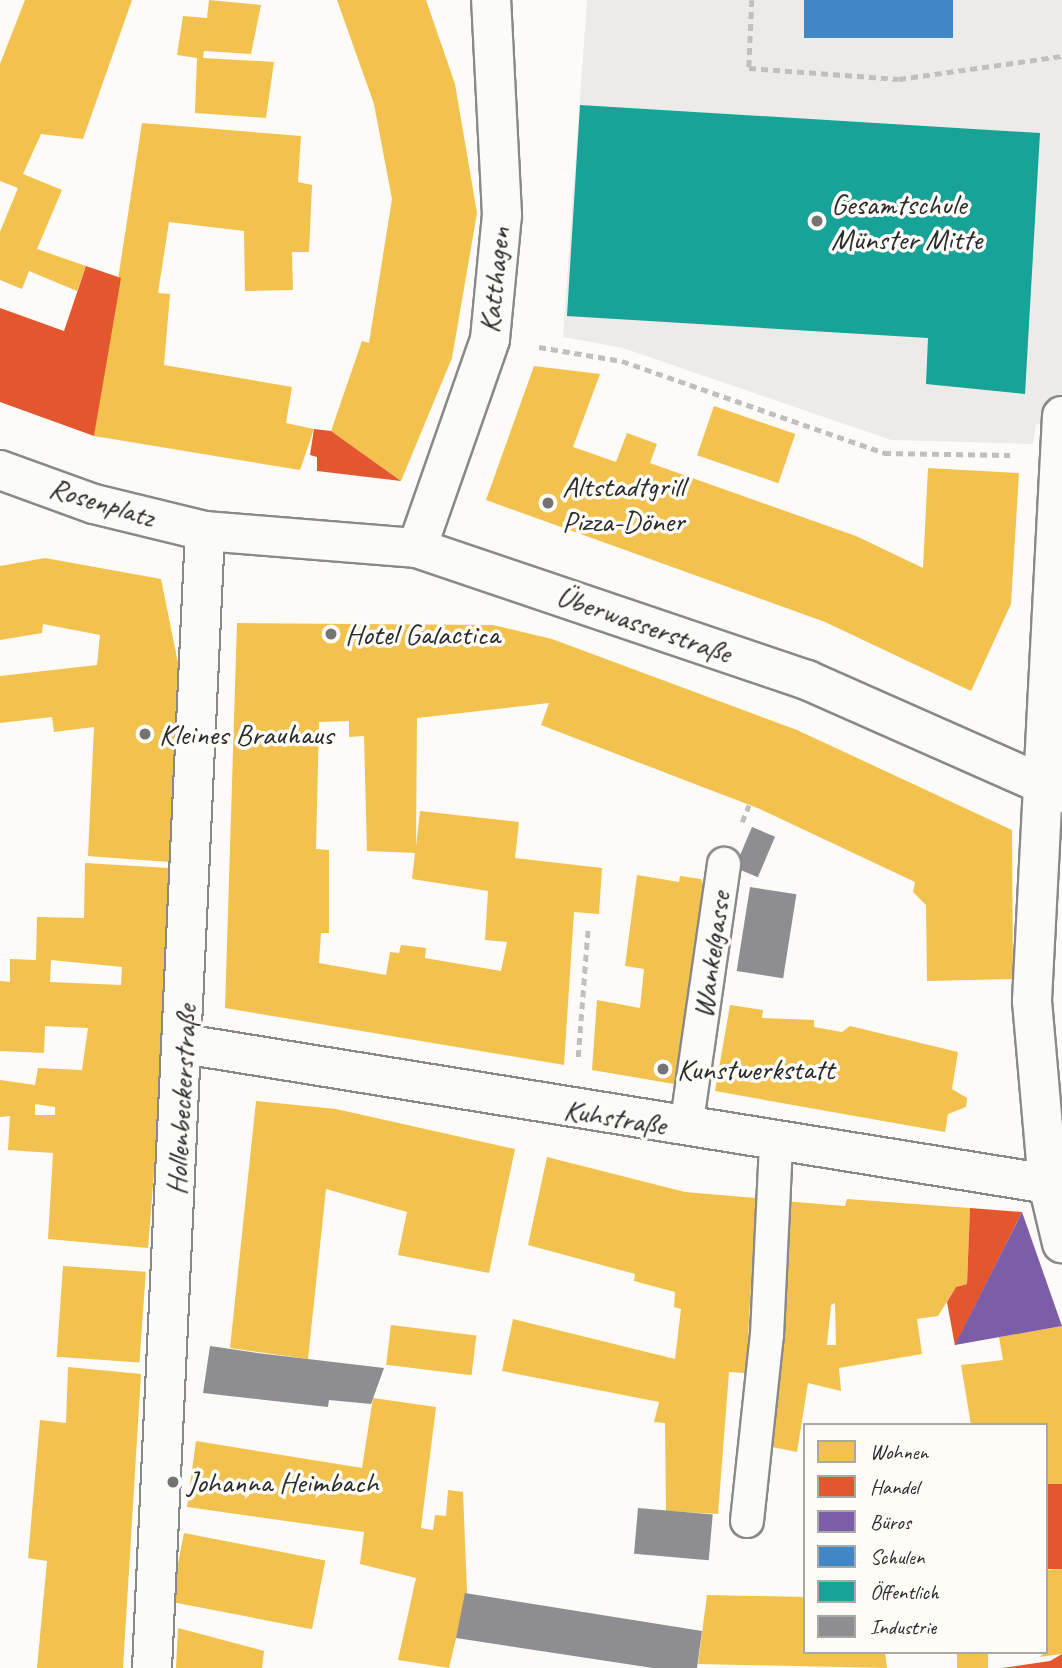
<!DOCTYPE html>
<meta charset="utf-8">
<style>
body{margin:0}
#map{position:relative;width:1062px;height:1668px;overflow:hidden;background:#fcfbf8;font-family:Caveat,sans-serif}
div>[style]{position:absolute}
.built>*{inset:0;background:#ecebe7}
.homes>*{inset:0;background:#f2c14e;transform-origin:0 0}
.shops>*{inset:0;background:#e4572e;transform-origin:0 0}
.offices>*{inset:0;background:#7b5ea7}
.schools>*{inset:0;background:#3f88c5;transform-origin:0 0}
.public>*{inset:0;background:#17a398}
.industry>*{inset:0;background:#8d8d92;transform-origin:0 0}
.path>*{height:4.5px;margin-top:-2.25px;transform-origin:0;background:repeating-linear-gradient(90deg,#c0bfbc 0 7px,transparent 0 12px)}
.roads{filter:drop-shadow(2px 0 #898987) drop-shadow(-2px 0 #898987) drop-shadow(0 2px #898987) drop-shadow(0 -2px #898987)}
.lane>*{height:32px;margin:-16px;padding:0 16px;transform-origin:16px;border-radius:16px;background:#fbfbf9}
.street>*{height:38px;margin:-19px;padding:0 19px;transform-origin:19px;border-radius:19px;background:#fbfbf9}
.dots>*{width:19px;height:19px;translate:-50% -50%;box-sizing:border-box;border:4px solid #fdfcf7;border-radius:50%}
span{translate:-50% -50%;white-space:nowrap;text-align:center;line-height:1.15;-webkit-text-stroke:7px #fdfcf7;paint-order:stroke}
.poi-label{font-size:30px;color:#2b2b2b}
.left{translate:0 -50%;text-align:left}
.street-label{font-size:30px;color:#2b2b2b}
.legend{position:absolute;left:803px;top:1423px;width:245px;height:231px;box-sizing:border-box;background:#fdfcf7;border:2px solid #a9a8a5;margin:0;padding:9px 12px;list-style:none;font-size:21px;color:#2b2b2b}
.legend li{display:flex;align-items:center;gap:14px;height:35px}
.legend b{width:35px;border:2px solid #a9a8a5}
</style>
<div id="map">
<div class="built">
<i style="clip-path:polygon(587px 0,1062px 0,1062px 425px,1036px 424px,1033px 444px,891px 440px,623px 348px,563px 337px)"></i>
</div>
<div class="homes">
<i style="clip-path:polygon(25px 0,132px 0,83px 139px,41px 134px,23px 174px,62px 190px,37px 249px,86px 266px,77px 291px,29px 271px,22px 289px,0 280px,0 232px,18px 188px,0 181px,0 64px)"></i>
<i style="clip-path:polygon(209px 0,261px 5px,251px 54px,204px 51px,203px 58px,274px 62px,266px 118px,195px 113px,197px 58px,177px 55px,183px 16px,207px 18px)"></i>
<i style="clip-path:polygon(337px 0,426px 0,455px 84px,477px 213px,452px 358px,401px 481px,331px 431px,362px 341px,369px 343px,392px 199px,374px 104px)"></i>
<i style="clip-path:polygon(142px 123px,301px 136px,298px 182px,312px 185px,309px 252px,292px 252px,293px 290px,245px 291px,244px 231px,169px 222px,158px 293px,170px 294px,164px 365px,292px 387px,286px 423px,314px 429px,300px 470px,94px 436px)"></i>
<i style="clip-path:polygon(534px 366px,600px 374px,573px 447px,616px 462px,627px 433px,657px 444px,650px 463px,856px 536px,923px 568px,928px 468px,1019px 473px,1011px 604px,971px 691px,825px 622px,486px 500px)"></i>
<i style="left:714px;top:406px;width:86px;height:52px;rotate:19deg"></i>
<i style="clip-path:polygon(45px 558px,161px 579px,178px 663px,169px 862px,88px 856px,94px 727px,54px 732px,52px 717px,0 723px,0 676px,97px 665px,100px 635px,43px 624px,42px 633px,0 640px,0 566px)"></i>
<i style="clip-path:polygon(evenodd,237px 623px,493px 625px,552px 639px,797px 730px,1012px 830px,1013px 979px,927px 981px,926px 905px,913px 892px,915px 882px,760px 809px,541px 725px,549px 703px,417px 718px,416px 847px,420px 811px,519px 822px,515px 858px,602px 868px,599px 914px,574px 912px,564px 1065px,225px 1008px,237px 623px,349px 721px,349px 737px,364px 736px,367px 851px,415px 853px,412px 879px,488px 891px,485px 940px,507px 942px,501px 971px,425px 958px,426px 948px,401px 945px,399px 953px,390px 952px,386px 975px,319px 963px,321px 933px,329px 933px,329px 850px,316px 849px,319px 722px,349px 721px)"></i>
<i style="clip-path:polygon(evenodd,85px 863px,169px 868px,163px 1059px,148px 1248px,48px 1239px,53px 1153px,8px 1150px,10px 1116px,0 1117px,0 1080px,35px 1085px,38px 1068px,82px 1070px,88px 1028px,45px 1026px,44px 1053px,0 1051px,0 981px,10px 982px,10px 959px,36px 960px,37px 917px,84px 918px,85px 863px,51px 960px,122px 967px,121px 985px,50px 982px,51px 960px,85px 863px,35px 1104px,55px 1107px,55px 1115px,35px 1115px,35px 1104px)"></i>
<i style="clip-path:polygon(637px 875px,679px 882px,680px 876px,701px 879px,704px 886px,674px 1084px,592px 1070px,597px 1000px,640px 1008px,644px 969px,625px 966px)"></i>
<i style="clip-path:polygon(730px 1005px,763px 1010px,762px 1018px,814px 1020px,814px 1027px,842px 1032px,850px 1026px,958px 1052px,952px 1089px,967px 1098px,966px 1107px,948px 1114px,945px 1132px,715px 1091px)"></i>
<i style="clip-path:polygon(256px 1101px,336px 1109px,515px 1149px,489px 1273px,398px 1255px,407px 1212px,326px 1189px,308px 1359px,230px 1348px)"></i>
<i style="clip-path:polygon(547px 1157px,685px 1192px,756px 1198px,746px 1373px,729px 1372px,718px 1514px,666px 1511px,665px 1423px,654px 1422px,659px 1402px,502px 1371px,513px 1319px,675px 1359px,681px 1309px,674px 1307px,675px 1292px,634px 1281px,635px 1274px,528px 1245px)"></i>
<i style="clip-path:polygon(evenodd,847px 1199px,970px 1208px,967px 1284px,956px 1287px,938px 1316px,917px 1319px,922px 1354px,839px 1368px,841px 1391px,808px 1383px,797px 1452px,767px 1446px,783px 1201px,845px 1206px,847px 1199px,835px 1303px,836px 1345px,827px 1345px,831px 1305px,835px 1303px)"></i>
<i style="left:63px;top:1266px;width:83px;height:91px;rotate:4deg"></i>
<i style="left:391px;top:1325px;width:86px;height:40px;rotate:7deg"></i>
<i style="clip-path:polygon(1062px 1326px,1062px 1484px,1046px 1487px,1046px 1425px,971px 1425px,961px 1365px,1003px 1360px,999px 1337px)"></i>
<i style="clip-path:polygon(68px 1367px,141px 1374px,123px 1668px,37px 1668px,47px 1561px,28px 1558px,40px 1420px,66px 1423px)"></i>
<i style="clip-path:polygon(373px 1398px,436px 1407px,421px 1528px,433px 1530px,435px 1515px,446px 1516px,448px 1490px,463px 1492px,467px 1592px,449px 1668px,398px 1660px,416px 1578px,360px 1564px,364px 1532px,187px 1507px,196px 1441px,362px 1468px)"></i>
<i style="left:184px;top:1533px;width:144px;height:70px;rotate:11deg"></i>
<i style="clip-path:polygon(1062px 1569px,1062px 1654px,1039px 1657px,1046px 1652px,1046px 1570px)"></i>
<i style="clip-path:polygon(707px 1595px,805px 1597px,805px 1652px,885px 1652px,887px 1668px,698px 1664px)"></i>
<i style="clip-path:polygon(178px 1628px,264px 1651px,262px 1668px,176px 1668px)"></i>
<i style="left:957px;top:1652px;width:31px;height:16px"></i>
</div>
<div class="shops">
<i style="clip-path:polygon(86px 266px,121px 278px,94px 436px,0 402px,0 308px,64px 331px)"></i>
<i style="clip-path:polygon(314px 429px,331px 431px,401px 481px,317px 471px,317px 457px,310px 455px)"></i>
<i style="clip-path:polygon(970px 1208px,1022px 1212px,955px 1346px,947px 1302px,956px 1287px,967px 1284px)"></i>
<i style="left:1062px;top:1484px;width:85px;height:16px;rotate:90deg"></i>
<i style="clip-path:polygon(1062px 1654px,1062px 1668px,1002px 1668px,1050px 1661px)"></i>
</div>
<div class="offices">
<i style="clip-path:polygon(1022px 1212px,1062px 1326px,955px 1345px)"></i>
</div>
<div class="schools">
<i style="left:804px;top:0;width:149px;height:38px"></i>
</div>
<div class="public">
<i style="clip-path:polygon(580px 105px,1040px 133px,1025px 394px,926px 384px,928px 338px,567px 316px)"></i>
</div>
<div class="industry">
<i style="left:752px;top:827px;width:25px;height:44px;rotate:23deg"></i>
<i style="left:750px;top:887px;width:47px;height:85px;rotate:9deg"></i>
<i style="clip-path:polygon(210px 1346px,257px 1353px,384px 1368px,371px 1404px,329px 1400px,328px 1407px,203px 1393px)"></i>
<i style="left:638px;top:1508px;width:75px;height:46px;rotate:5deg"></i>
<i style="clip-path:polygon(465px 1593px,702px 1631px,697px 1668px,653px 1668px,456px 1638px)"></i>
</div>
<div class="path">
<i style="left:752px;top:0;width:68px;rotate:92.5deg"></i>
<i style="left:749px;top:68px;width:150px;rotate:4.2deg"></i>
<i style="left:899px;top:79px;width:165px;rotate:-8deg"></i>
<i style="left:539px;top:347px;width:84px;rotate:9.6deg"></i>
<i style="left:622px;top:361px;width:278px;rotate:19.3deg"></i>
<i style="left:884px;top:453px;width:126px;rotate:0.9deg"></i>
<i style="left:742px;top:822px;width:18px;rotate:-68deg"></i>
<i style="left:578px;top:1057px;width:131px;rotate:-85.6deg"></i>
</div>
<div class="roads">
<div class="lane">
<i style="left:686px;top:1128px;width:267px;rotate:-81.8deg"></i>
<i style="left:747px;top:1521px;width:187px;rotate:-83.9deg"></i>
<i style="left:767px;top:1335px;width:192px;rotate:-87.3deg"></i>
</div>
<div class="street">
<i style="left:1062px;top:416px;width:586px;rotate:92.94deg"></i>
<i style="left:1032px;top:1001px;width:184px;rotate:85deg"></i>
<i style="left:1048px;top:1184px;width:61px;rotate:76.7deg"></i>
<i style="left:0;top:470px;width:100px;rotate:19.9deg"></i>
<i style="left:94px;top:504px;width:114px;rotate:13.7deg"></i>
<i style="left:205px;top:531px;width:213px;rotate:4.6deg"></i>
<i style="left:417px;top:548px;width:412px;rotate:18.7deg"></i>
<i style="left:807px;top:680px;width:279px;rotate:23.9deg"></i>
<i style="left:417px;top:548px;width:221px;rotate:-70.7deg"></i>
<i style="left:490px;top:339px;width:125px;rotate:-84.5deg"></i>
<i style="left:502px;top:215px;width:215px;rotate:-92.9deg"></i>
<i style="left:184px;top:1044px;width:875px;rotate:9.2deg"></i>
<i style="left:152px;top:1668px;width:1138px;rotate:-87.33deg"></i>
</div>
</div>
<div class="dots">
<i style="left:817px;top:221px;background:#747473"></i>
<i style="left:548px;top:503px;background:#747473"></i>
<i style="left:331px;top:634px;background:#747473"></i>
<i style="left:145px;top:734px;background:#747473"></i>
<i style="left:663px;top:1069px;background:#747473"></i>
<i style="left:173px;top:1482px;background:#747473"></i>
</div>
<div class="poi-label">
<span class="left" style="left:831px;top:221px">Gesamtschule<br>Münster Mitte</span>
<span class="left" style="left:562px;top:503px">Altstadtgrill<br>Pizza-Döner</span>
<span class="left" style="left:345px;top:634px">Hotel Galactica</span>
<span class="left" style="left:159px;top:734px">Kleines Brauhaus</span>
<span class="left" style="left:677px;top:1069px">Kunstwerkstatt</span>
<span class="left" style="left:187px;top:1482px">Johanna Heimbach</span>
</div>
<div class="street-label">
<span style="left:494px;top:280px;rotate:-84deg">Katthagen</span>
<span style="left:102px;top:502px;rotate:17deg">Rosenplatz</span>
<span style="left:644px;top:624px;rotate:19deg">Überwasserstraße</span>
<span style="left:711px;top:955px;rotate:-82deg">Wankelgasse</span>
<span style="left:181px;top:1100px;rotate:-87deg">Hollenbeckerstraße</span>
<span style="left:615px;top:1117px;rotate:9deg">Kuhstraße</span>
</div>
<ul class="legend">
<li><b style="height:19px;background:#f2c14e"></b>Wohnen</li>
<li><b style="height:19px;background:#e4572e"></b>Handel</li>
<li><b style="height:19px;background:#7b5ea7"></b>Büros</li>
<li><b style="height:19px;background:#3f88c5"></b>Schulen</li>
<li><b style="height:19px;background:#17a398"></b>Öffentlich</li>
<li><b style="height:19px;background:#8d8d92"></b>Industrie</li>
</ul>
</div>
